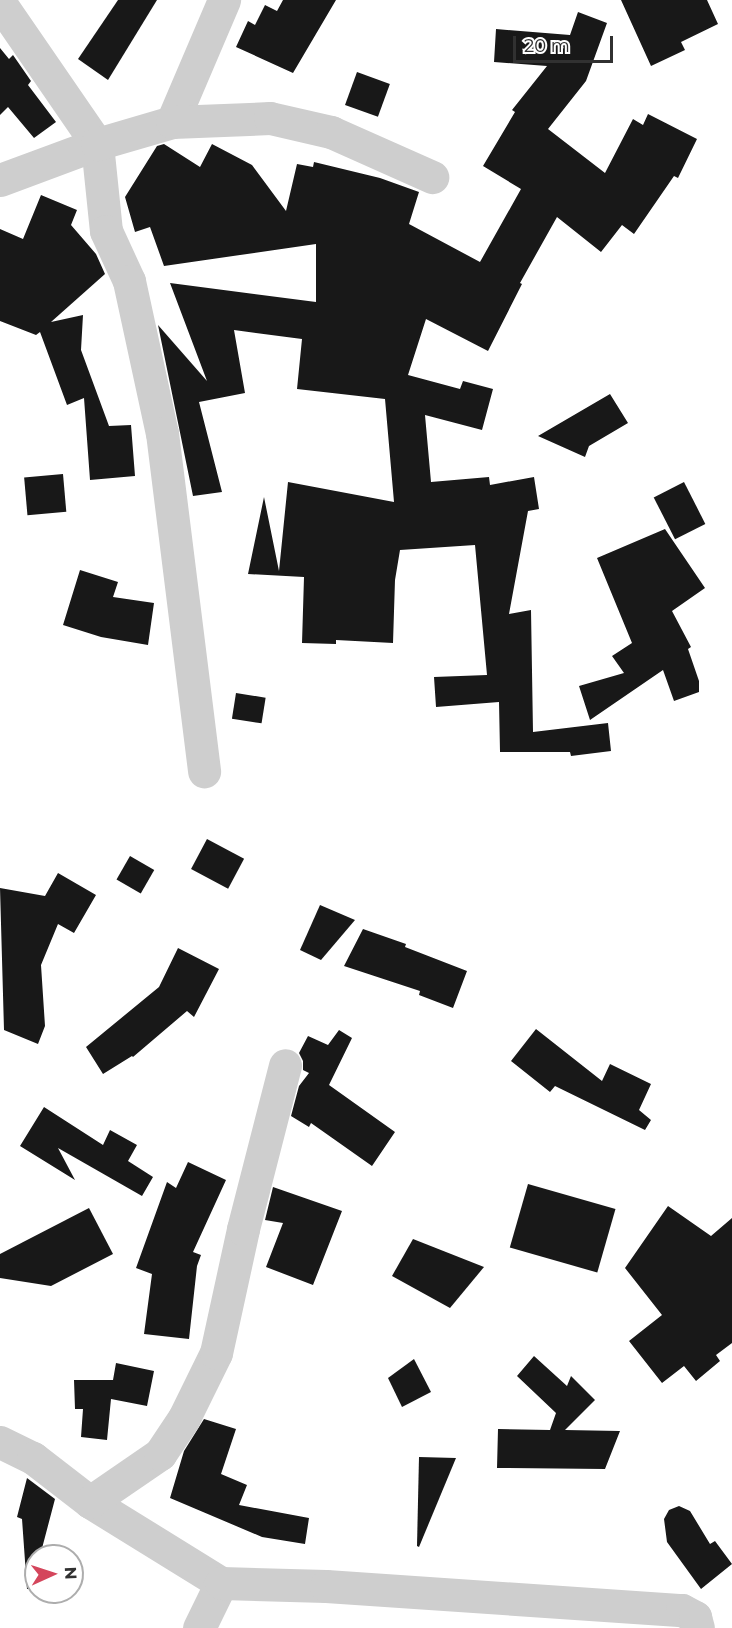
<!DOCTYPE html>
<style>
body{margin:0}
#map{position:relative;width:732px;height:1628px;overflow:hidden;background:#fff;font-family:Montserrat,sans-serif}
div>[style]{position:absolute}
.building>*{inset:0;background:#181818;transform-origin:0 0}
.street>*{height:33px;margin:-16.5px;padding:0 16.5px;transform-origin:16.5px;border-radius:16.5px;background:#cecece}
span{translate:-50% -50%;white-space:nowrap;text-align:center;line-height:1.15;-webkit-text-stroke:6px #fff;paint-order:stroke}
.north{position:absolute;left:24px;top:1544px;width:60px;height:60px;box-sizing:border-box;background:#fff;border:2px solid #adadad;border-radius:50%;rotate:87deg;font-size:16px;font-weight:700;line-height:24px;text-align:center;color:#313131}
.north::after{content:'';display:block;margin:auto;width:21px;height:27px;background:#d4465c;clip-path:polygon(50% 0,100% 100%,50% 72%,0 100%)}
.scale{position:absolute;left:513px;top:36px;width:100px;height:27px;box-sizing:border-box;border:3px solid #313131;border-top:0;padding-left:8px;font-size:18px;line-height:21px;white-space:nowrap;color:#313131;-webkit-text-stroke:4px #fff;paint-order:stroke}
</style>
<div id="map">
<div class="building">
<i style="clip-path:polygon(118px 0,157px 0,108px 80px,78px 59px)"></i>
<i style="clip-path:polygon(283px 0,336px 0,293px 73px,236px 47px,248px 21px,255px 25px,265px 5px,277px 11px)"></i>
<i style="clip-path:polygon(621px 0,707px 0,718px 24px,681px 42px,685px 50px,651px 66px)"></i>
<i style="clip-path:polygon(578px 12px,607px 23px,586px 81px,548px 129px,605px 173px,633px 119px,643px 125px,648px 114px,697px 139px,678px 178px,674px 176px,634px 234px,622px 225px,601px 252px,557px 217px,520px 283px,522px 284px,488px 351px,426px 319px,408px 375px,460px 389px,463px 381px,493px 389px,482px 430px,425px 415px,431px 482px,489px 477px,490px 485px,534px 477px,539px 509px,528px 511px,509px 614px,531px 610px,533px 732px,608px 723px,611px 751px,571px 756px,570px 752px,500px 752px,499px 702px,436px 707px,434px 677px,487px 675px,475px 545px,400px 550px,395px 580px,393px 643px,336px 640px,336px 644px,302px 643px,304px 577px,248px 574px,264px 497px,279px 571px,288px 482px,394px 502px,385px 399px,297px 389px,302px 339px,234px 330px,245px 393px,199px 402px,222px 492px,193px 496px,158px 325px,207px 381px,170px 283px,316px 302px,316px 244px,164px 266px,150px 227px,135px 232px,125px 197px,157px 146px,164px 144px,200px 167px,212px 144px,252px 165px,286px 211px,297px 164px,313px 167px,314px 162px,380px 178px,419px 192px,409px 224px,480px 262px,521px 189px,483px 166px,515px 112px,512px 110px,547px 66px,494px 62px,496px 29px,570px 35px)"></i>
<i style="clip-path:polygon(0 48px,9px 59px,13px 55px,31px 81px,28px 85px,56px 122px,34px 138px,8px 107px,0 115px)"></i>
<i style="left:357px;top:72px;width:35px;height:35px;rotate:20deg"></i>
<i style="clip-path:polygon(41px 195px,77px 210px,71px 225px,96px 254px,105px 274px,51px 322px,83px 315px,81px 350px,109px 426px,131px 425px,135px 476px,90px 480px,84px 398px,67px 405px,40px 332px,36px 335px,0 321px,0 229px,23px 239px)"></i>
<i style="clip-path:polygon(610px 394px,628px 423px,589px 446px,585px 457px,538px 436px)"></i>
<i style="left:63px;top:474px;width:38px;height:39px;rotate:85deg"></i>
<i style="left:684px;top:482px;width:47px;height:34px;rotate:63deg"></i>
<i style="clip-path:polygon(665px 529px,705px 588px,672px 611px,691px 647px,688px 649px,699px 681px,699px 692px,674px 701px,663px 670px,590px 720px,579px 686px,624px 673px,612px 656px,632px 643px,597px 558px)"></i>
<i style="clip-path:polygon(80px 570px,118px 582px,113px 597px,154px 603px,148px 645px,101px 637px,63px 625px)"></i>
<i style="left:236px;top:693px;width:30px;height:26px;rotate:9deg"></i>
<i style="left:207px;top:839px;width:42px;height:34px;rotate:28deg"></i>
<i style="left:130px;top:856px;width:28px;height:27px;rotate:30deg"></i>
<i style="clip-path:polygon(58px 873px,96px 895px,74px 933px,58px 924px,41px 965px,45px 1026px,38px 1044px,4px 1030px,0 888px,45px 896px)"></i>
<i style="clip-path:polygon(320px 905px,355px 920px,321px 960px,300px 950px)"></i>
<i style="clip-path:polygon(363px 929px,406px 944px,405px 947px,467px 971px,453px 1008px,419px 995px,420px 991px,344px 966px)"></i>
<i style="clip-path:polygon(178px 948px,219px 969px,194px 1017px,187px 1011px,133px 1057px,132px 1056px,103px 1074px,86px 1047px,159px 987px)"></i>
<i style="clip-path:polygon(536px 1029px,602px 1081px,610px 1064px,651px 1084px,639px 1110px,651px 1120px,645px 1130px,555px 1086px,550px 1092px,511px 1061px)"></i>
<i style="clip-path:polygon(339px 1030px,352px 1038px,329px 1085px,395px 1132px,372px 1166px,311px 1123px,309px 1127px,291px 1116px,299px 1086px,309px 1073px,303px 1070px,303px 1061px,299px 1053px,308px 1036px,328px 1045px)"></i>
<i style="clip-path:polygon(44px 1107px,103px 1145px,110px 1130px,137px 1145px,128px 1161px,153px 1177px,142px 1196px,58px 1148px,75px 1180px,20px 1146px)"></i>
<i style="clip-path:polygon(188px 1162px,226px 1180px,193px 1252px,201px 1255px,197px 1266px,189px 1339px,144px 1334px,152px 1274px,136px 1268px,167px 1182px,176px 1188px)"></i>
<i style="left:528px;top:1184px;width:91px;height:66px;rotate:16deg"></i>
<i style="clip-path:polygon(273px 1187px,342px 1211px,313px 1285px,266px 1267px,283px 1223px,265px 1220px)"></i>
<i style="clip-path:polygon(668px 1206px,711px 1236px,732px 1218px,732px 1343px,716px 1355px,720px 1361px,696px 1381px,684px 1366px,662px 1383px,629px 1341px,662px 1315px,625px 1268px)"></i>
<i style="clip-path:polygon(89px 1208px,113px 1254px,51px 1286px,0 1278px,0 1254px)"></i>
<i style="clip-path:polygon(413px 1239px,484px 1267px,450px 1308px,392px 1276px)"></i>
<i style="clip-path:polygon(534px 1356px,567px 1386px,571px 1376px,595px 1400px,565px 1430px,620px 1431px,605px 1469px,497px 1468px,498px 1429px,550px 1430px,556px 1413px,517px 1376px)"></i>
<i style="clip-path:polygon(414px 1359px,431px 1392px,402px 1407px,388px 1378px)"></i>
<i style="clip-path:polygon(116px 1363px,154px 1371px,147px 1406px,111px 1399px,107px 1440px,81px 1437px,83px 1409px,75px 1409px,74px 1380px,113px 1380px)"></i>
<i style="clip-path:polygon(204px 1419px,236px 1429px,221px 1474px,247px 1485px,239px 1505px,309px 1518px,305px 1544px,262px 1537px,170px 1498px,184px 1451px)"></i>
<i style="clip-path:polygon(419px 1457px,456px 1458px,419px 1547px,417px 1546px)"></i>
<i style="clip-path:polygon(27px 1478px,55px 1499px,40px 1556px,36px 1556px,36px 1572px,32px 1589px,27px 1589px,22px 1519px,17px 1517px)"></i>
<i style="clip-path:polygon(679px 1506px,690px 1511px,710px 1544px,715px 1541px,732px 1564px,701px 1589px,667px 1542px,664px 1519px,669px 1510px)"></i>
</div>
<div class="street">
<i style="left:0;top:3px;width:171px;rotate:55.5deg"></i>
<i style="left:97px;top:144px;width:87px;rotate:84.1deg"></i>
<i style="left:106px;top:231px;width:55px;rotate:65.3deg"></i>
<i style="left:129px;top:281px;width:156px;rotate:77.8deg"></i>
<i style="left:162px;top:433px;width:341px;rotate:82.9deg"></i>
<i style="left:172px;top:122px;width:133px;rotate:-66.9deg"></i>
<i style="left:0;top:180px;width:103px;rotate:-20.4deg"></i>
<i style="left:97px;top:144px;width:78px;rotate:-16.3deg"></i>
<i style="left:172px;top:122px;width:98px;rotate:-2.3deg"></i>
<i style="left:270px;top:118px;width:63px;rotate:12.9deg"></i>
<i style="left:331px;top:132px;width:111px;rotate:24deg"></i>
<i style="left:0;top:1442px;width:37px;rotate:26deg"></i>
<i style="left:33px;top:1458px;width:72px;rotate:37.7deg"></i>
<i style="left:90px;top:1502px;width:154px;rotate:31.7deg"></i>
<i style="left:90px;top:1502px;width:85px;rotate:-34.4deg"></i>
<i style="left:160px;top:1454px;width:43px;rotate:-56.3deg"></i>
<i style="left:184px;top:1418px;width:72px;rotate:-63.8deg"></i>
<i style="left:216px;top:1353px;width:127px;rotate:-77.7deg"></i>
<i style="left:243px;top:1229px;width:169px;rotate:-75.6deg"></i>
<i style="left:199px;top:1628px;width:50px;rotate:-63.9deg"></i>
<i style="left:221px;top:1583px;width:105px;rotate:1.6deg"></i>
<i style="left:326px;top:1586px;width:357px;rotate:3.9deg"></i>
<i style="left:682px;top:1610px;width:15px;rotate:28deg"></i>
<i style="left:695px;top:1617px;width:11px;rotate:75deg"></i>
</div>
<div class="north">N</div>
<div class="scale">20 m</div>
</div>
